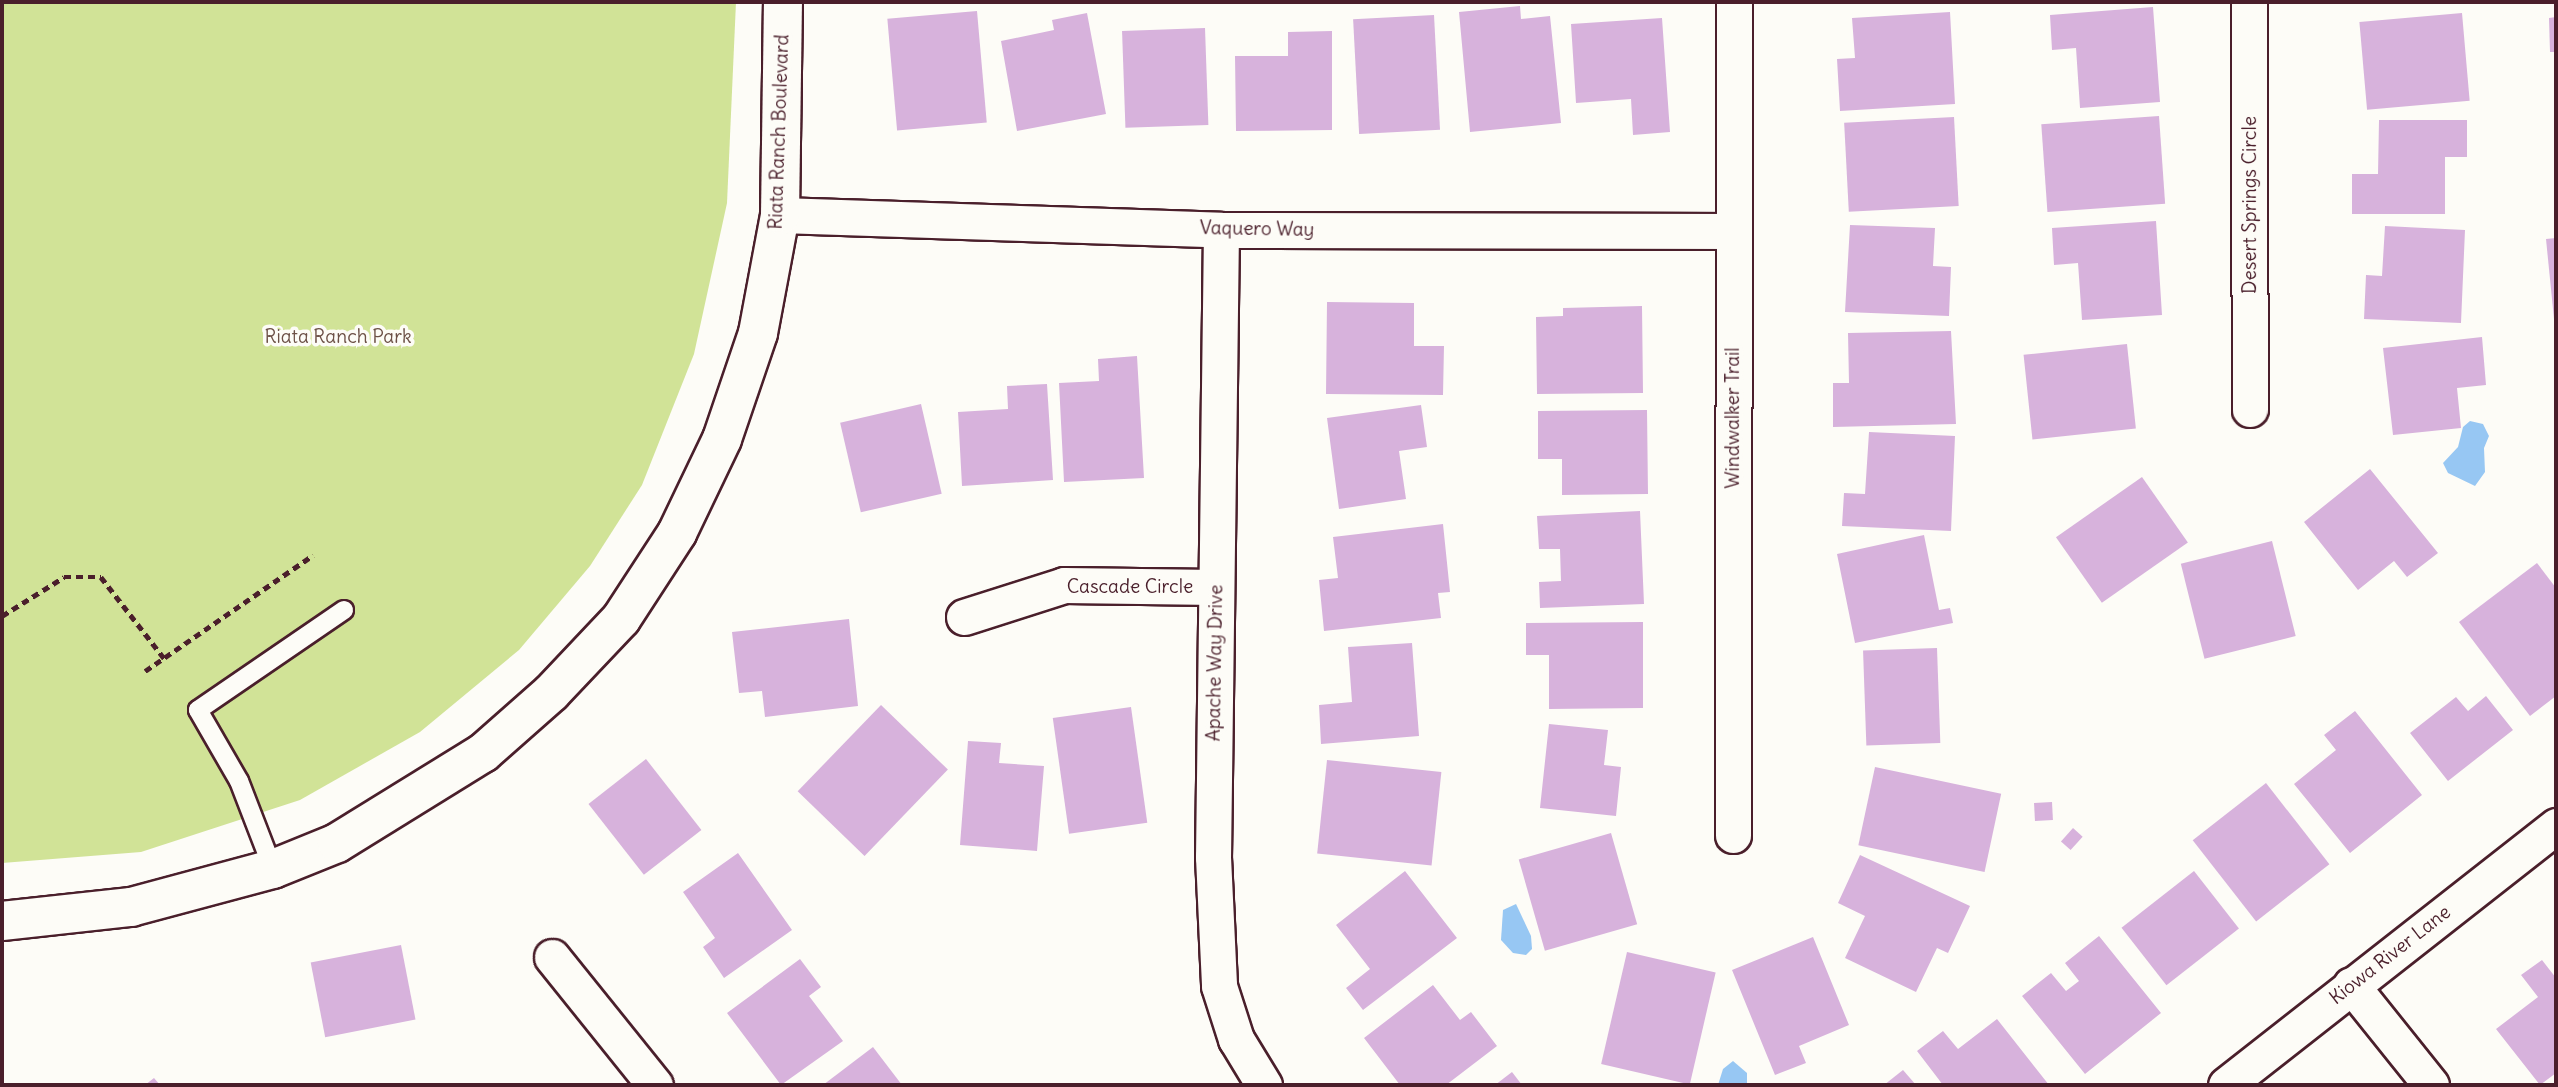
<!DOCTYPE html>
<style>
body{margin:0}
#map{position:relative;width:2558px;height:1087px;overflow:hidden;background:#fdfcf7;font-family:Delius,sans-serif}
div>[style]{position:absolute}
.green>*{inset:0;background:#d1e397}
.water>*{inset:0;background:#97c7f3}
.building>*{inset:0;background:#d7b2dc;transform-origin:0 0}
.path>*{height:4.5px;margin-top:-2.25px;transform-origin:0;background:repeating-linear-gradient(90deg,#4a1f2b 0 7px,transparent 0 12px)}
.roads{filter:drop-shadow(2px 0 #4a1f2b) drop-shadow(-2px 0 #4a1f2b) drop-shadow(0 2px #4a1f2b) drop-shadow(0 -2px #4a1f2b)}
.lane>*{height:18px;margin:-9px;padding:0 9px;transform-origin:9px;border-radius:9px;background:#fdfcf7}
.street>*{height:35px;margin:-17.5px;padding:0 17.5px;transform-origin:17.5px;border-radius:17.5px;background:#fdfcf7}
.secondary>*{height:38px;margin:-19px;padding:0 19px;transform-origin:19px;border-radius:19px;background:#fdfcf7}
span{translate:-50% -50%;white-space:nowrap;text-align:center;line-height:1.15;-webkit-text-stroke:7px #fdfcf7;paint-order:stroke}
.street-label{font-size:19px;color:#4a1f2b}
.park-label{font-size:19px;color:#6c5046}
.frame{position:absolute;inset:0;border:4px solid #4a1f2b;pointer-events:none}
</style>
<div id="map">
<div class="green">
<i style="clip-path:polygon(2px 2px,736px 2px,727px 203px,694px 354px,642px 485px,590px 566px,519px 650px,420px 732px,300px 800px,141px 852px,2px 863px)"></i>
</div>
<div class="water">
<i style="clip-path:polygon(2470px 421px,2483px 424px,2489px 436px,2484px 448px,2485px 472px,2475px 486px,2448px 473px,2443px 463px,2458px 447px,2463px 427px)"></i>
<i style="clip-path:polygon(1516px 904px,1531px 936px,1532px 949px,1526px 955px,1513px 953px,1501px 940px,1503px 910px)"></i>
<i style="clip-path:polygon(1733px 1061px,1747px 1073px,1747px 1085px,1718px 1085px,1723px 1069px)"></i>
</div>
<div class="building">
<i style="clip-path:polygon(1520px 6px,1521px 19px,1550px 16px,1561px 123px,1470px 132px,1459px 12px)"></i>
<i style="clip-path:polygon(2153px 7px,2160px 102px,2080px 108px,2076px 48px,2052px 50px,2050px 15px)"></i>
<i style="left:977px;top:11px;width:112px;height:90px;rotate:85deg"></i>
<i style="clip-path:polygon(1950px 12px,1955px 104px,1840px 111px,1837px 59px,1855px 58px,1852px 18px)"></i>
<i style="clip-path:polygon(1087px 13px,1106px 114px,1017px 131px,1001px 41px,1054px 30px,1052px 20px)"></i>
<i style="left:2462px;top:13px;width:88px;height:103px;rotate:85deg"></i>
<i style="left:1434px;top:15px;width:115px;height:81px;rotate:87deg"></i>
<i style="clip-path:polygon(2556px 17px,2556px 52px,2550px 52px,2549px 18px)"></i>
<i style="clip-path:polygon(1662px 18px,1670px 132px,1633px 135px,1631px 99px,1576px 103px,1571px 24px)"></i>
<i style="left:1205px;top:28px;width:97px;height:83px;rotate:88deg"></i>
<i style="clip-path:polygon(1332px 31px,1332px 130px,1236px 131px,1235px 56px,1288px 56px,1288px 32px)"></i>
<i style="left:2159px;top:116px;width:88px;height:118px;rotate:86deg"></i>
<i style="left:1954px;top:117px;width:89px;height:110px;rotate:87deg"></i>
<i style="clip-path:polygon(2379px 120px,2467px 120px,2467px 157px,2445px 157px,2445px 214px,2352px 214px,2352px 174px,2378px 174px)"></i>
<i style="clip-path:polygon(2156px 221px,2162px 315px,2082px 320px,2078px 263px,2054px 265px,2052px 228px)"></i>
<i style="clip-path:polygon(1850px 225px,1935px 228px,1933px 266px,1951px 267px,1949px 316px,1845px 312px)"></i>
<i style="clip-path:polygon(2385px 226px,2465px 230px,2461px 323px,2364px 319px,2366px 275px,2382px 276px)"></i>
<i style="clip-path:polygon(2556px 238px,2556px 319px,2554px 319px,2546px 239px)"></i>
<i style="clip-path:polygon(1327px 302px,1414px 303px,1414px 346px,1444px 346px,1443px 395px,1326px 394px)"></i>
<i style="clip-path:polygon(1642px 306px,1643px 393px,1537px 394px,1536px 317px,1563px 316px,1563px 308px)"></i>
<i style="clip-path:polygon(1951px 331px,1956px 424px,1833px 427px,1833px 383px,1849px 383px,1848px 333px)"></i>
<i style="clip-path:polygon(2482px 337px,2486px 385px,2457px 388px,2461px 428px,2393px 435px,2383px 348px)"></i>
<i style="left:2127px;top:344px;width:85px;height:104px;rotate:84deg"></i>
<i style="clip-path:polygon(1137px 356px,1144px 478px,1064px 482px,1059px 383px,1099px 381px,1098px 359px)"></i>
<i style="clip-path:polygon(1047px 384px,1053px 480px,962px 486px,958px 412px,1008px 409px,1007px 386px)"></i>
<i style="left:921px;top:404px;width:92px;height:83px;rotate:77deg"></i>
<i style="clip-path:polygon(1421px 405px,1427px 447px,1399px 451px,1406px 499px,1339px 509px,1327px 418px)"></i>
<i style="clip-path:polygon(1647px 410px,1648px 494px,1562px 495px,1562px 459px,1538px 459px,1538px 411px)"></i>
<i style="clip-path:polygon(1869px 432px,1955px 436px,1951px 531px,1842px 526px,1844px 493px,1865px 494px)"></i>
<i style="clip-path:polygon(2370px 469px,2438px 553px,2407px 577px,2394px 561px,2358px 590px,2304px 522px)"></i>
<i style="left:2142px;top:477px;width:80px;height:105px;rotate:55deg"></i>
<i style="clip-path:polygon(1640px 511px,1644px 604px,1540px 608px,1539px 582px,1561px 581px,1560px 549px,1539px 549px,1537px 516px)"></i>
<i style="clip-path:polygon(1443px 524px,1450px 592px,1438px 593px,1441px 618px,1324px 631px,1319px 580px,1338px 578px,1333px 537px)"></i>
<i style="clip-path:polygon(1924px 535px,1939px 610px,1950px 608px,1953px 623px,1855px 643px,1837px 554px)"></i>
<i style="left:2272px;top:541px;width:98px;height:94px;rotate:76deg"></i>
<i style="clip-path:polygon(2537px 563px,2556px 588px,2556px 696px,2530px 716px,2459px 622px)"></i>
<i style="clip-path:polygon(849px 619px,858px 706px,765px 717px,762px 691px,739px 693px,732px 632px)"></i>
<i style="clip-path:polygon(1643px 622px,1643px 708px,1549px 709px,1549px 655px,1526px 655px,1526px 623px)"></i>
<i style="clip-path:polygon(1412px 643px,1419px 736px,1321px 744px,1319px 705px,1352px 702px,1348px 647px)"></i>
<i style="left:1937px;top:648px;width:95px;height:74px;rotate:88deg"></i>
<i style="clip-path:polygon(2486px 696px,2513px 730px,2448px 781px,2410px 733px,2456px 697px,2468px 711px)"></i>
<i style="left:881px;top:705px;width:93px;height:120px;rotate:44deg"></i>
<i style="left:1131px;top:707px;width:117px;height:79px;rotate:82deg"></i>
<i style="clip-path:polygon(2355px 711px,2422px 795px,2350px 853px,2294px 784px,2336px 750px,2324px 735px)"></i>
<i style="clip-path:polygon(1549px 724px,1608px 730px,1604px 765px,1621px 767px,1616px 816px,1540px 808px)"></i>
<i style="clip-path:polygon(968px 741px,1001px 743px,999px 763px,1044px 766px,1037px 851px,960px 845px)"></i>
<i style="left:646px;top:759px;width:90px;height:73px;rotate:52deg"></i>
<i style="left:1327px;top:760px;width:115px;height:94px;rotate:6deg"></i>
<i style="left:1875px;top:767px;width:129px;height:80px;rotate:12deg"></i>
<i style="left:2266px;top:783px;width:103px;height:93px;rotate:52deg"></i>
<i style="left:2052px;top:802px;width:18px;height:18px;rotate:87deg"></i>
<i style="left:2073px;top:828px;width:13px;height:18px;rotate:42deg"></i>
<i style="left:1611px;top:833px;width:95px;height:96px;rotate:74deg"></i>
<i style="clip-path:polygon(738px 853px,792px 930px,724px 978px,703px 947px,715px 938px,683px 892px)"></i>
<i style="clip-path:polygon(1860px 855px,1970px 906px,1948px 953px,1937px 948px,1916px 992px,1845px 958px,1865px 916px,1838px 903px)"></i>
<i style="clip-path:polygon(1405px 871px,1457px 938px,1363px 1010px,1346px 988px,1370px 969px,1336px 925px)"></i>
<i style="left:2194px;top:871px;width:73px;height:92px;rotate:52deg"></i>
<i style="clip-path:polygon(2099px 936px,2161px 1013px,2085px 1074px,2022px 996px,2051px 973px,2066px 991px,2079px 981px,2065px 963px)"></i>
<i style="clip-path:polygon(1813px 937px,1849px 1025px,1799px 1046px,1806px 1063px,1775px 1075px,1732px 970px)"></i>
<i style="left:401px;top:945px;width:76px;height:92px;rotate:79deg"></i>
<i style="left:1627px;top:952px;width:91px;height:115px;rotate:13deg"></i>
<i style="clip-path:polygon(800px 959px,821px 987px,809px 996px,843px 1041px,781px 1085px,727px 1013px)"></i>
<i style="clip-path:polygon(2542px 960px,2556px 978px,2556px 1073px,2540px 1085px,2496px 1029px,2538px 997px,2521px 975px)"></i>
<i style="clip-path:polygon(1433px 985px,1460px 1020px,1471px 1012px,1497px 1046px,1446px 1085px,1400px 1085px,1364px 1038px)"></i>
<i style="clip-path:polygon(1997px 1019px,2049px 1085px,1943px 1085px,1917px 1051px,1943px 1031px,1958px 1049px)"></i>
<i style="clip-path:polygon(873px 1047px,902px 1085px,823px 1085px)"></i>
<i style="clip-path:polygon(1903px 1070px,1916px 1085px,1884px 1085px)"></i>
<i style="clip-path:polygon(1512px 1072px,1522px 1085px,1495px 1085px)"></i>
<i style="clip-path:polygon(154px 1078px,160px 1085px,145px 1085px)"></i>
</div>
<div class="path">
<i style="left:2px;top:616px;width:73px;rotate:-32.2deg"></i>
<i style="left:64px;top:577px;width:37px"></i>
<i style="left:101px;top:577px;width:103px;rotate:52.1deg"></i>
<i style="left:145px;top:671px;width:204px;rotate:-34.6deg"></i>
</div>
<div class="roads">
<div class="lane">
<i style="left:273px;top:869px;width:94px;rotate:-111.1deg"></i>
<i style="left:239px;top:781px;width:82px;rotate:-120deg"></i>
<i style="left:198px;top:710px;width:177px;rotate:-34.4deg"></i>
</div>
<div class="street">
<i style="left:2249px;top:2px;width:407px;rotate:89.9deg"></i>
<i style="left:780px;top:215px;width:441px;rotate:1.9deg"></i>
<i style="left:1221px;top:230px;width:513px;rotate:0.11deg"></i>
<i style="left:1221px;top:230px;width:627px;rotate:90.73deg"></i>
<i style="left:1213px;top:857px;width:129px;rotate:87.3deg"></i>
<i style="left:1219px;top:986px;width:56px;rotate:72.2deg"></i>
<i style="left:1236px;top:1039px;width:54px;rotate:58.7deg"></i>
<i style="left:964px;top:617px;width:105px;rotate:-17.7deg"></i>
<i style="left:1064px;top:585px;width:152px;rotate:0.8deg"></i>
<i style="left:1733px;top:835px;width:833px;rotate:-89.93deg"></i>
<i style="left:552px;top:957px;width:164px;rotate:51.2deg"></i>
<i style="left:2351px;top:985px;width:128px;rotate:51.3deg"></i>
<i style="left:2226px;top:1085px;width:420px;rotate:-38.1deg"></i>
</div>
<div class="secondary">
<i style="left:2px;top:921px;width:130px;rotate:-6.2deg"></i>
<i style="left:131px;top:907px;width:147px;rotate:-15deg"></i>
<i style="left:273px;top:869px;width:69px;rotate:-22.1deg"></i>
<i style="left:337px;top:843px;width:172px;rotate:-31.7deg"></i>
<i style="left:483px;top:753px;width:91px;rotate:-41.4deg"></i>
<i style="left:551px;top:693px;width:102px;rotate:-46.6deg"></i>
<i style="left:621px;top:619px;width:103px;rotate:-56.9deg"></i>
<i style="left:677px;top:533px;width:104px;rotate:-64.4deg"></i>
<i style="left:722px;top:439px;width:112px;rotate:-71.2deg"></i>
<i style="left:758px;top:333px;width:120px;rotate:-79.4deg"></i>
<i style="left:780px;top:215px;width:213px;rotate:-89.2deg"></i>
</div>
</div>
<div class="street-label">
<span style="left:779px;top:132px;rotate:-88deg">Riata Ranch Boulevard</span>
<span style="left:2250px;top:205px;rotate:-90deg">Desert Springs Circle</span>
<span style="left:1257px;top:229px;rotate:1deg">Vaquero Way</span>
<span style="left:1733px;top:418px;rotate:-90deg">Windwalker Trail</span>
<span style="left:1130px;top:587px">Cascade Circle</span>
<span style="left:1215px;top:663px;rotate:-89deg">Apache Way Drive</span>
<span style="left:2390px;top:955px;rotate:-38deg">Kiowa River Lane</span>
</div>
<div class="park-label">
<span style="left:338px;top:337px">Riata Ranch Park</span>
</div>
<div class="frame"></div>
</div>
